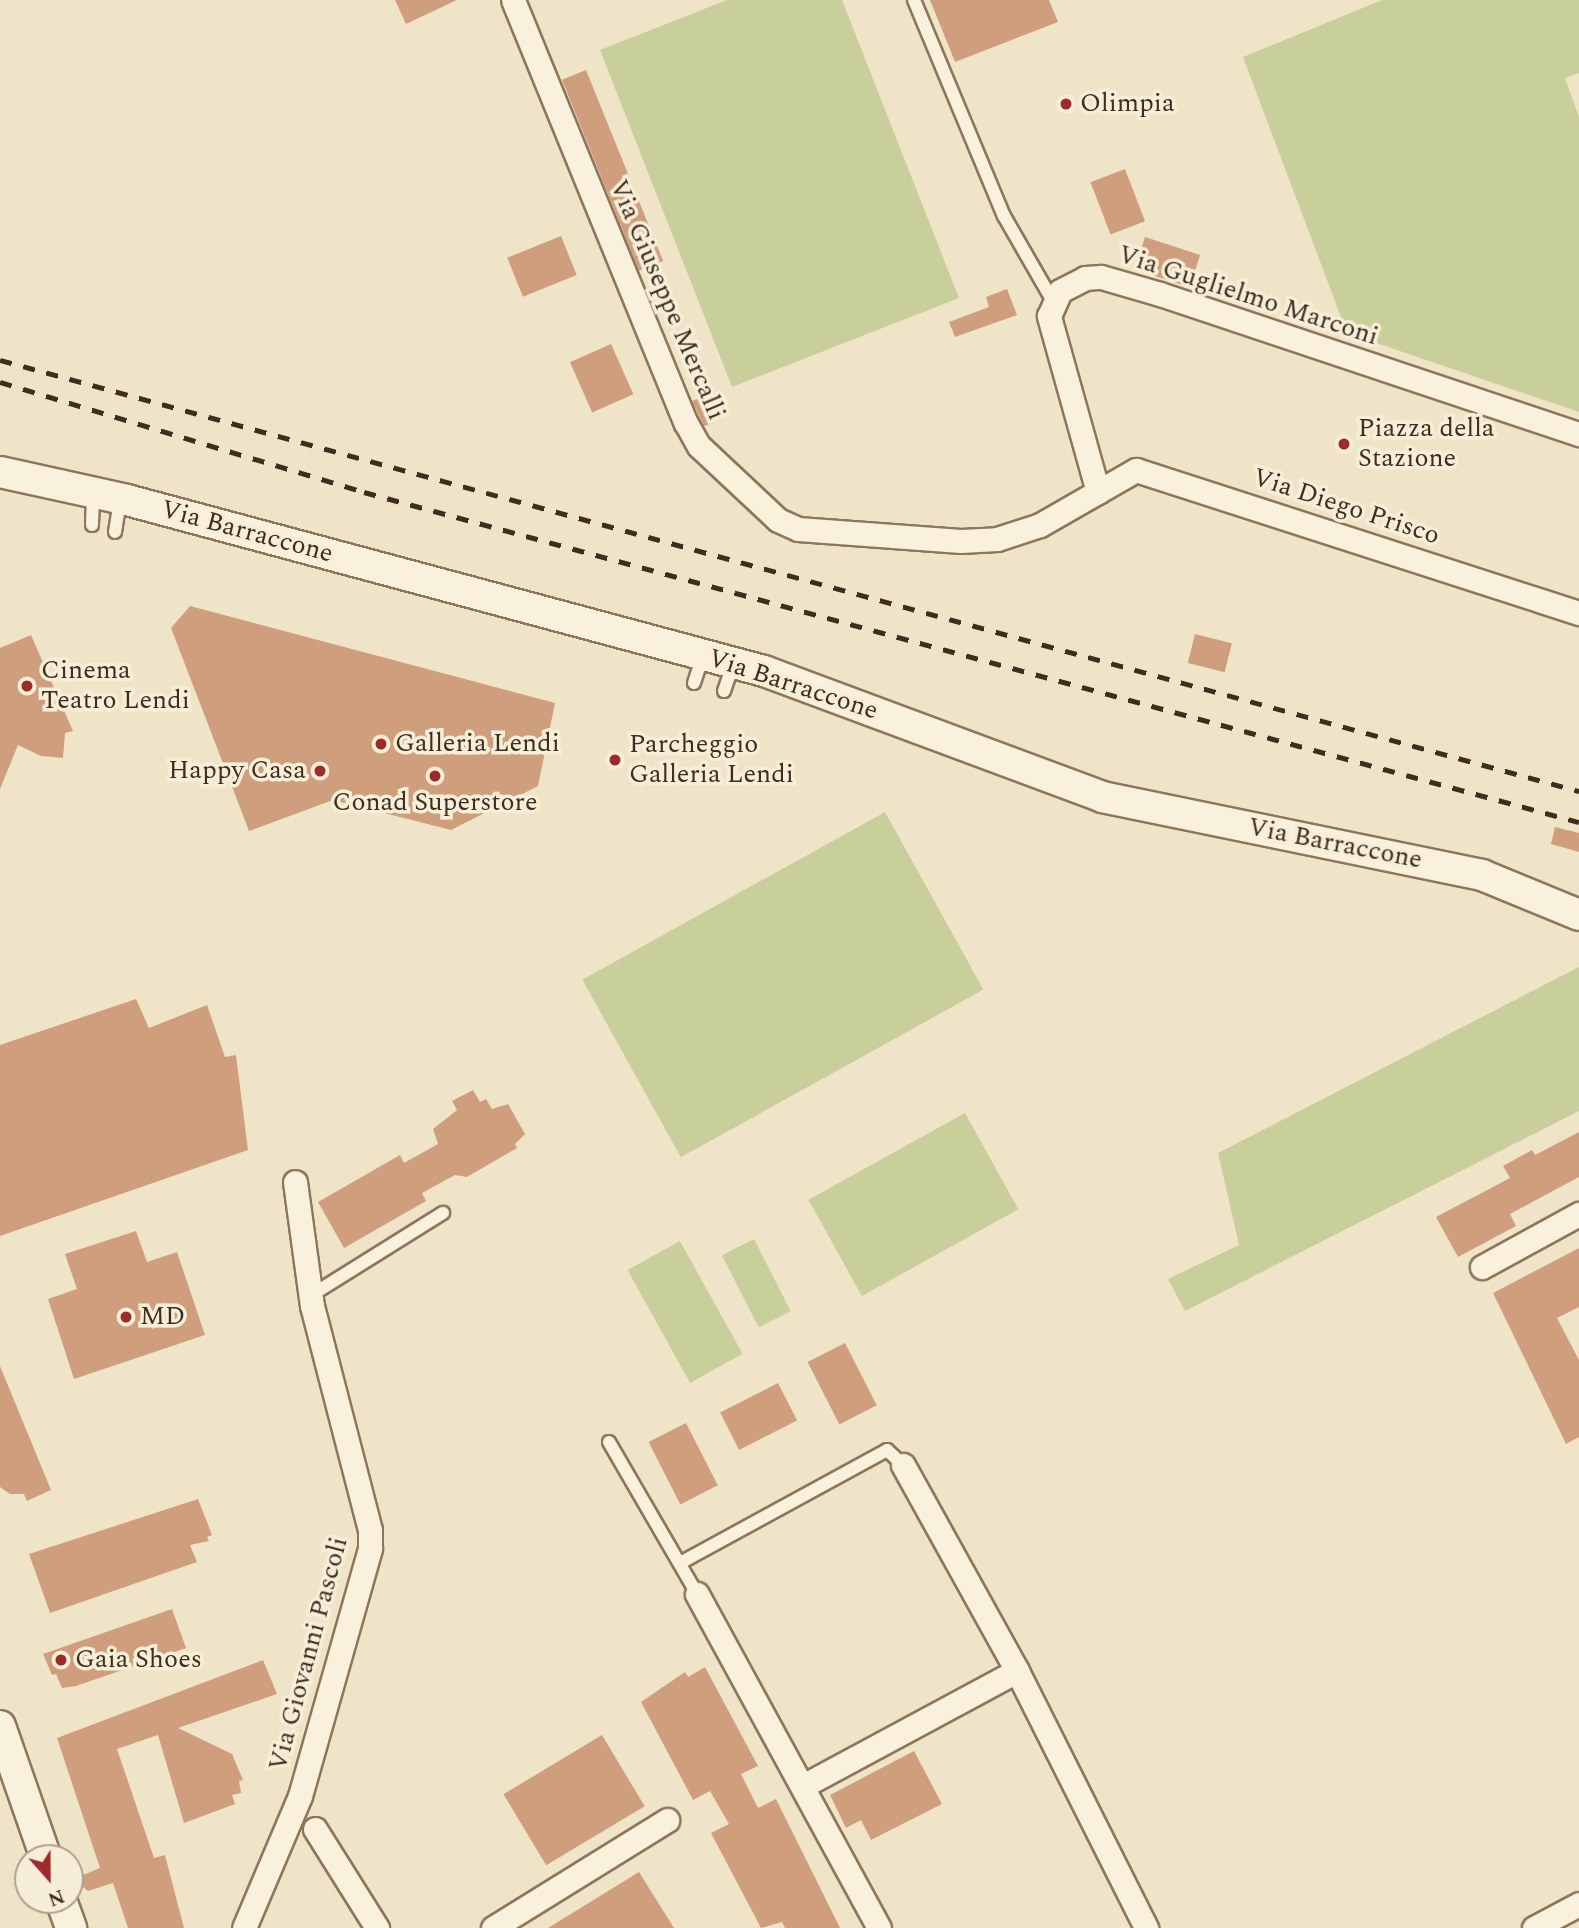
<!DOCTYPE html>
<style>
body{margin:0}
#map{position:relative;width:1579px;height:1928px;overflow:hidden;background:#f0e4c8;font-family:Spectral,serif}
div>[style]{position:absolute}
.green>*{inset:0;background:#c9cf9b;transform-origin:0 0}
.building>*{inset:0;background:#cf9f7d;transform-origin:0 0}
.roads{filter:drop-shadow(2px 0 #8d765c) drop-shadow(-2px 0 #8d765c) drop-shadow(0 2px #8d765c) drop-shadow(0 -2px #8d765c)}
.service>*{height:12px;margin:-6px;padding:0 6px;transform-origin:6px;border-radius:6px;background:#faf1dc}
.minor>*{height:23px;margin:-11.5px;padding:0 11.5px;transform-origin:11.5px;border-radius:11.5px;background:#faf1dc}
.tertiary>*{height:30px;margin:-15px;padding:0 15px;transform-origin:15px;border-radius:15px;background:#faf1dc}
.rail>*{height:5px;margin-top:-2.5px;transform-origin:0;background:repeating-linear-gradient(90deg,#3d2e20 0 12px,transparent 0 24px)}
.dots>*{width:19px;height:19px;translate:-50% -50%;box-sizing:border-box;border:4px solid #f7eed8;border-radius:50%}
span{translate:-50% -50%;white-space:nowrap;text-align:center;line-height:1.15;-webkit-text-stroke:7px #f7eed8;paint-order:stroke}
.poi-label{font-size:26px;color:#3d2e20}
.left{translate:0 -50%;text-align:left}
.right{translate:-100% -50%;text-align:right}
.street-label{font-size:26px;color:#3d2e20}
.north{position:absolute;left:14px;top:1844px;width:70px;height:70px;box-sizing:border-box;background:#f7eed8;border:2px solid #ada18e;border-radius:50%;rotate:159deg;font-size:19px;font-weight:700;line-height:28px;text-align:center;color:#3d2e20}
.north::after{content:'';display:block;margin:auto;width:24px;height:32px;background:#9e2a2b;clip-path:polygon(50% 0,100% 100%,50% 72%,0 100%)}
</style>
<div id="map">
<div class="green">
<i style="clip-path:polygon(727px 0,842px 0,959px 298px,732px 387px,600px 50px)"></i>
<i style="clip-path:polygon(1382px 0,1579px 0,1579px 73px,1565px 78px,1579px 117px,1579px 412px,1347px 333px,1243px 57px)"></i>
<i style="left:885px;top:812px;width:203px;height:346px;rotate:61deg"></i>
<i style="clip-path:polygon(1579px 967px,1579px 1111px,1185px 1311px,1168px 1279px,1239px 1245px,1218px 1153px)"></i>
<i style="left:965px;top:1113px;width:110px;height:179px;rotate:61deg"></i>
<i style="left:754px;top:1239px;width:81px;height:36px;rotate:63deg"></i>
<i style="left:680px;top:1241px;width:129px;height:60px;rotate:61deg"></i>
</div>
<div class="building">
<i style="clip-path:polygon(395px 0,457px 0,406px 24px)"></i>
<i style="clip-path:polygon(930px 0,1049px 0,1058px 22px,955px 62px)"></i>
<i style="left:586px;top:70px;width:206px;height:26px;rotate:68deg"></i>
<i style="left:1125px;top:169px;width:56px;height:37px;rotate:69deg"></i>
<i style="left:561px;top:236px;width:42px;height:58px;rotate:68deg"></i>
<i style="left:1145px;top:237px;width:58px;height:34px;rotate:18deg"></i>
<i style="clip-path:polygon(1007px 289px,1017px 315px,955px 337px,949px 322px,989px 307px,986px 297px)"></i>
<i style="left:611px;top:344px;width:55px;height:45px;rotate:66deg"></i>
<i style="clip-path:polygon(703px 397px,714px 423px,704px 426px,692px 401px)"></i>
<i style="clip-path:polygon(190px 606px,555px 703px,538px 786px,451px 830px,333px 800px,249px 831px,171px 628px)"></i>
<i style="left:1195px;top:634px;width:38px;height:30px;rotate:14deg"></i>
<i style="clip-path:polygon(31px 635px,73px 731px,65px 733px,63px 758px,41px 756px,18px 745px,0 789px,0 648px)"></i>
<i style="clip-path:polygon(1555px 827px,1579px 833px,1579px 852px,1551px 844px)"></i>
<i style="clip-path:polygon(136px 999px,149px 1028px,207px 1005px,225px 1057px,236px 1055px,248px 1150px,0 1236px,0 1045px)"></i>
<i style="clip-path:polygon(473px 1090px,480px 1102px,486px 1099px,492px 1109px,508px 1104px,525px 1134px,515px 1144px,517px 1148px,467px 1177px,455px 1175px,422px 1193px,426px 1201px,344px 1248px,318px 1202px,400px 1155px,404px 1163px,438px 1144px,433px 1129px,457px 1110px,452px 1101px)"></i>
<i style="clip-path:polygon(1579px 1132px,1579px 1177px,1510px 1214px,1516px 1226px,1458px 1257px,1436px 1217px,1510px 1178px,1503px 1166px,1532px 1150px,1535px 1155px)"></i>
<i style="clip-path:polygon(136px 1231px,147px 1262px,177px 1252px,205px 1335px,74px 1379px,48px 1299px,77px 1289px,65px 1254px)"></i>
<i style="clip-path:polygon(1579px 1248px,1579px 1307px,1557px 1318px,1579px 1360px,1579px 1437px,1566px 1444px,1493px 1293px)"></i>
<i style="left:845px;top:1343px;width:70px;height:42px;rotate:63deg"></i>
<i style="clip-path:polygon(0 1366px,51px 1490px,27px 1501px,24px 1494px,10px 1494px,0 1487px)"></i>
<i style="left:778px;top:1383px;width:42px;height:65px;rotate:63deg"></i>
<i style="left:686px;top:1423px;width:70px;height:42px;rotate:63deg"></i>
<i style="clip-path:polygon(198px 1499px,212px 1535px,207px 1537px,209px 1541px,190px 1545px,197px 1562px,50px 1613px,29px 1554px)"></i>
<i style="clip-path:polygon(172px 1609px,186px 1648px,76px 1686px,62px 1688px,56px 1674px,52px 1675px,43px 1654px)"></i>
<i style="clip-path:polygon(263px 1660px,277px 1694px,178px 1728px,232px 1754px,243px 1780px,239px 1781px,241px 1793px,232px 1795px,235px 1804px,184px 1823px,158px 1735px,117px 1749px,154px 1858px,165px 1855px,184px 1928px,128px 1928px,113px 1883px,88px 1891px,73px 1879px,100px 1868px,57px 1738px)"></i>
<i style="clip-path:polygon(705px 1667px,758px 1766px,741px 1774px,758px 1808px,776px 1799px,840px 1928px,785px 1928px,782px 1922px,761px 1928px,711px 1833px,729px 1824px,710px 1791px,693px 1800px,641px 1702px,685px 1672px,688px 1677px)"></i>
<i style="left:602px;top:1735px;width:83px;height:115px;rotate:59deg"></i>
<i style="clip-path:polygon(914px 1751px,942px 1804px,871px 1840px,861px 1820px,846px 1828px,830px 1795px)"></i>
<i style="clip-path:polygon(639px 1872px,674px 1928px,548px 1928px)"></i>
</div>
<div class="roads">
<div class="service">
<i style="left:914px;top:0;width:234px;rotate:67.4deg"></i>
<i style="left:1004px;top:216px;width:100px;rotate:60.1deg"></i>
<i style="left:92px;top:525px;width:32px;rotate:-88deg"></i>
<i style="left:115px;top:532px;width:33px;rotate:-81deg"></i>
<i style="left:694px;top:683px;width:29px;rotate:-72deg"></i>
<i style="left:724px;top:691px;width:28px;rotate:-71deg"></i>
<i style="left:310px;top:1296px;width:157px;rotate:-32deg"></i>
<i style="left:609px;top:1442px;width:176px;rotate:59.9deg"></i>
<i style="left:680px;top:1563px;width:236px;rotate:-28.6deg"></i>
<i style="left:887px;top:1450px;width:22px;rotate:43deg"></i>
</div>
<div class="minor">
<i style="left:513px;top:0;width:457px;rotate:67.8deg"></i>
<i style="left:686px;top:423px;width:26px;rotate:61deg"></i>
<i style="left:699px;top:446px;width:108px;rotate:43.1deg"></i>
<i style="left:778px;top:520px;width:22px;rotate:24deg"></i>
<i style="left:798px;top:529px;width:163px;rotate:4.2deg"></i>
<i style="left:961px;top:541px;width:36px;rotate:-3deg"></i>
<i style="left:997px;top:539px;width:45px;rotate:-18deg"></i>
<i style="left:1040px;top:525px;width:111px;rotate:-29.8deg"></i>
<i style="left:1136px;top:470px;width:466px;rotate:17.9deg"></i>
<i style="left:1098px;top:492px;width:183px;rotate:-105.6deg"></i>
<i style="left:1049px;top:316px;width:27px;rotate:-66deg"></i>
<i style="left:1060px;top:291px;width:28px;rotate:-27deg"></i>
<i style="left:1085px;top:278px;width:16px;rotate:-4deg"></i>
<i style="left:1101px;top:277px;width:61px;rotate:16.1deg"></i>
<i style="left:1160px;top:294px;width:442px;rotate:18.5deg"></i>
<i style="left:1482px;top:1267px;width:111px;rotate:-28.7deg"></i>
<i style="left:903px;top:1465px;width:235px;rotate:61deg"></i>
<i style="left:1017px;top:1671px;width:288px;rotate:63.3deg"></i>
<i style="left:697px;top:1594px;width:380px;rotate:61.4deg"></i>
<i style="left:803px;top:1786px;width:243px;rotate:-28.3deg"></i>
<i style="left:315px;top:1829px;width:117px;rotate:57.9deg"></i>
<i style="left:244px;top:1928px;width:143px;rotate:-67deg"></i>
<i style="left:300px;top:1796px;width:258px;rotate:-74.2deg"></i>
<i style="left:370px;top:1548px;width:18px;rotate:-90deg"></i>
<i style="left:370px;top:1530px;width:231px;rotate:-104.5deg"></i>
<i style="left:312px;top:1306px;width:125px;rotate:-97.8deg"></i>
<i style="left:493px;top:1928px;width:205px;rotate:-31.8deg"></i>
<i style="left:1534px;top:1928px;width:51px;rotate:-28.1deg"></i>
</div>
<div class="tertiary">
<i style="left:0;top:472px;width:130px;rotate:12.4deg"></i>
<i style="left:127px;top:500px;width:660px;rotate:15.03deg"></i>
<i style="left:764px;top:671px;width:361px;rotate:20.4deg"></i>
<i style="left:1102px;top:797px;width:388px;rotate:11.6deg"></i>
<i style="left:1482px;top:875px;width:105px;rotate:22.4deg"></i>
<i style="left:0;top:1726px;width:140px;rotate:70.8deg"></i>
<i style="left:61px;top:1900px;width:30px;rotate:70deg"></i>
</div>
</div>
<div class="rail">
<i style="left:0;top:360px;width:1637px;rotate:15.27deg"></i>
<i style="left:0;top:382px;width:380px;rotate:16.8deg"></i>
<i style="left:364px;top:492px;width:1259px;rotate:15.2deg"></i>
</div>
<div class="dots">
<i style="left:1066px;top:104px;background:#9e2a2b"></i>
<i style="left:1344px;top:444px;background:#9e2a2b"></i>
<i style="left:27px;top:686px;background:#9e2a2b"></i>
<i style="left:381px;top:744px;background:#9e2a2b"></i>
<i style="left:615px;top:760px;background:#9e2a2b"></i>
<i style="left:320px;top:771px;background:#9e2a2b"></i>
<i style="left:435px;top:776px;background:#9e2a2b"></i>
<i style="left:126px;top:1317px;background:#9e2a2b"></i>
<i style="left:61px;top:1660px;background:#9e2a2b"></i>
</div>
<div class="poi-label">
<span class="left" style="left:1080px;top:104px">Olimpia</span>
<span class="left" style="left:1358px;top:444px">Piazza della<br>Stazione</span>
<span class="left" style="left:41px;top:686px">Cinema<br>Teatro Lendi</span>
<span class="left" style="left:395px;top:744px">Galleria Lendi</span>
<span class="left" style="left:629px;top:760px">Parcheggio<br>Galleria Lendi</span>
<span class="right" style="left:306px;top:771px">Happy Casa</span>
<span style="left:435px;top:803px">Conad Superstore</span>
<span class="left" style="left:140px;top:1317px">MD</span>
<span class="left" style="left:75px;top:1660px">Gaia Shoes</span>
</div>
<div class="street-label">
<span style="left:1248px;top:296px;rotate:18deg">Via Guglielmo Marconi</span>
<span style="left:667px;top:300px;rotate:67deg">Via Giuseppe Mercalli</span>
<span style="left:1346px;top:507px;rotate:18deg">Via Diego Prisco</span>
<span style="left:247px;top:532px;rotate:15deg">Via Barraccone</span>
<span style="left:793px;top:685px;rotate:18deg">Via Barraccone</span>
<span style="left:1335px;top:844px;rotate:11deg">Via Barraccone</span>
<span style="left:309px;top:1654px;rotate:-75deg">Via Giovanni Pascoli</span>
</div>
<div class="north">N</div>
</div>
